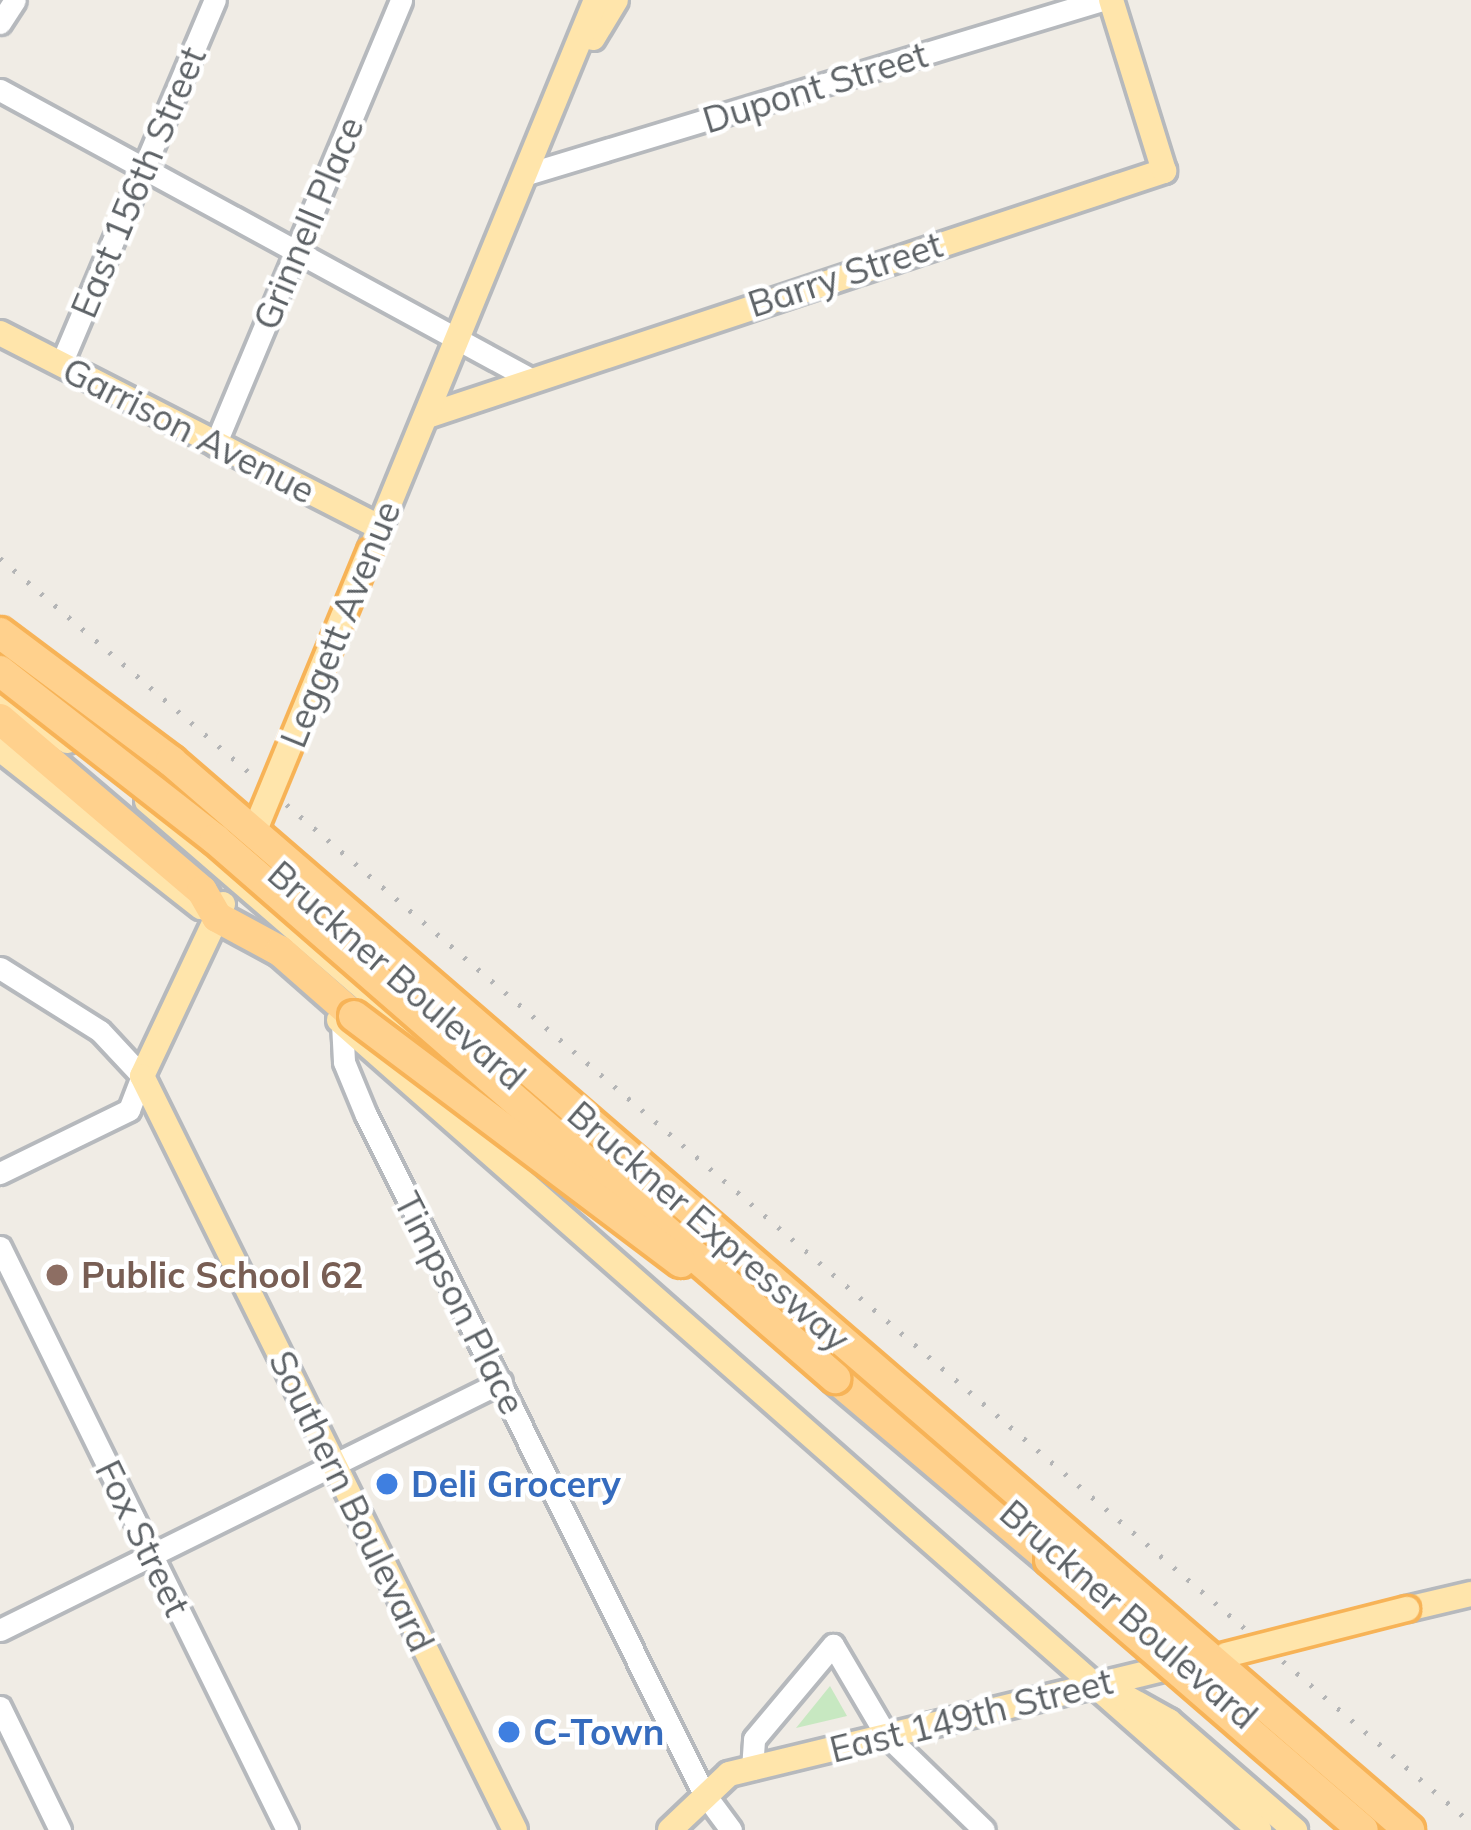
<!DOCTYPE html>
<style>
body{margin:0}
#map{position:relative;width:1471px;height:1830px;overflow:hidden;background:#f0ece5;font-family:Mulish,sans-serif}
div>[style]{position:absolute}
.green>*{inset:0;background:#c7e8c1}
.roads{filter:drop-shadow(3px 0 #b6b9bd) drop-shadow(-3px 0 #b6b9bd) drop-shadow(0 3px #b6b9bd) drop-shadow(0 -3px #b6b9bd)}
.minor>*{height:21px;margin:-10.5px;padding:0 10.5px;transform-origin:10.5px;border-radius:10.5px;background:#fff}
.major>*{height:24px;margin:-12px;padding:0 12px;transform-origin:12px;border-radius:12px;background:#ffe5ab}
.highway>*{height:30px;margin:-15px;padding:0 15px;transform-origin:15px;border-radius:15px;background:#ffd18d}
.rail>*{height:4.5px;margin-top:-2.25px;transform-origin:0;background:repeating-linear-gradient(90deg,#b4b5b6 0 3px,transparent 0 18px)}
.bridges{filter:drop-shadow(3px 0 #f7b357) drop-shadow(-3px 0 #f7b357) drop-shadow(0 3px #f7b357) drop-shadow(0 -3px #f7b357)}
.major-bridge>*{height:24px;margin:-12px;padding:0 12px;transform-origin:12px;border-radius:12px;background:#ffe5ab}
.highway-bridge>*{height:30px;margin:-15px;padding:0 15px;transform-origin:15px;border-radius:15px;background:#ffd18d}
.dots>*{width:33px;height:33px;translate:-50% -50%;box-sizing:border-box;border:6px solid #fff;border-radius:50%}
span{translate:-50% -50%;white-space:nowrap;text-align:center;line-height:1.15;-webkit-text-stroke:9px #fff;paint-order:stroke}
.street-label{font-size:36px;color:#5d6266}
.education-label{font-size:36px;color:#785e54;font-weight:700}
.left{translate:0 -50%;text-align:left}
.shop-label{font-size:36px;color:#366cbe;font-weight:700}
</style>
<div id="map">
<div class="green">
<i style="clip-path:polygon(830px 1686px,847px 1716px,796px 1728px)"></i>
</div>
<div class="roads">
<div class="minor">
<i style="left:0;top:23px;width:27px;rotate:-57deg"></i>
<i style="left:0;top:90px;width:600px;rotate:28.57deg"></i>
<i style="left:527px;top:174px;width:601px;rotate:-16.84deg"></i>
<i style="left:61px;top:364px;width:395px;rotate:-67.1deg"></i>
<i style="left:215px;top:445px;width:482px;rotate:-67.3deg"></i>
<i style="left:0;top:968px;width:118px;rotate:32.2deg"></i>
<i style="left:100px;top:1031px;width:62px;rotate:47deg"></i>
<i style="left:142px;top:1076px;width:36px;rotate:111deg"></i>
<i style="left:129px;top:1110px;width:144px;rotate:154deg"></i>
<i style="left:342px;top:1023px;width:39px;rotate:87deg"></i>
<i style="left:344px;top:1062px;width:57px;rotate:67.5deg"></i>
<i style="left:366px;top:1115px;width:756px;rotate:63.54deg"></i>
<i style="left:703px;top:1792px;width:47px;rotate:53.6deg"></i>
<i style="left:0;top:1247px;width:650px;rotate:63.79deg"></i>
<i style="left:0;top:1630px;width:559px;rotate:-26.34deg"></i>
<i style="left:0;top:1707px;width:137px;rotate:64deg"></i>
<i style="left:752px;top:1769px;width:30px;rotate:-86deg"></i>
<i style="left:754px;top:1739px;width:123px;rotate:-50deg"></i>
<i style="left:833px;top:1645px;width:104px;rotate:59.5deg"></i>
<i style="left:886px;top:1735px;width:136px;rotate:44.1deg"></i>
</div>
<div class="major">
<i style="left:593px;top:38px;width:44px;rotate:-58.8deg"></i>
<i style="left:0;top:333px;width:426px;rotate:27.1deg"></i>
<i style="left:427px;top:416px;width:777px;rotate:-18.39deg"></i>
<i style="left:1164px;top:171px;width:179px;rotate:-107.2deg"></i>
<i style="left:370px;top:551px;width:596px;rotate:-67.7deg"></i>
<i style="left:0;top:653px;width:57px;rotate:35.1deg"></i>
<i style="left:0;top:694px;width:82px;rotate:35deg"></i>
<i style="left:109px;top:731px;width:523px;rotate:40.51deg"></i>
<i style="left:0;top:749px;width:256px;rotate:38.2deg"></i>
<i style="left:147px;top:801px;width:464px;rotate:40.8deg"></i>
<i style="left:223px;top:904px;width:190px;rotate:115.2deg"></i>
<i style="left:142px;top:1076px;width:841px;rotate:63.68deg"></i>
<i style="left:339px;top:1020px;width:1226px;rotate:41.36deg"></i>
<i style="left:752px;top:1282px;width:210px;rotate:41.7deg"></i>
<i style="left:1407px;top:1609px;width:66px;rotate:-13.2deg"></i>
<i style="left:1122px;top:1695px;width:54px;rotate:29deg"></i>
<i style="left:1169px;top:1721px;width:167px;rotate:40.9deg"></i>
<i style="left:670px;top:1830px;width:81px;rotate:-43.5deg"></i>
<i style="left:729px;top:1774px;width:467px;rotate:-13.6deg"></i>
</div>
<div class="highway">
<i style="left:0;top:719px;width:265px;rotate:40.4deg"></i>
<i style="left:202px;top:891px;width:30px;rotate:60deg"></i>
<i style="left:217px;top:917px;width:72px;rotate:28.4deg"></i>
<i style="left:280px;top:951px;width:98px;rotate:41.3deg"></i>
<i style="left:835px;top:1378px;width:282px;rotate:40.2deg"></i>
</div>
</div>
<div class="rail">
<i style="left:0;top:558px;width:1940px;rotate:40.69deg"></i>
</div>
<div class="bridges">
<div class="major-bridge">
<i style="left:257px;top:825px;width:296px;rotate:-67.6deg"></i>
<i style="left:1226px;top:1655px;width:187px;rotate:-14.3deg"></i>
</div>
<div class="highway-bridge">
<i style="left:0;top:633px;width:214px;rotate:36.8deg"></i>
<i style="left:171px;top:761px;width:1636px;rotate:40.81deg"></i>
<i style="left:0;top:671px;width:273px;rotate:38deg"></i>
<i style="left:215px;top:839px;width:822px;rotate:41deg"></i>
<i style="left:354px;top:1016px;width:409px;rotate:37deg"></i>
<i style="left:1050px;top:1560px;width:413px;rotate:40.8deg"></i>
</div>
</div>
<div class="dots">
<i style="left:57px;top:1275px;background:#8d6e63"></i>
<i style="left:387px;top:1484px;background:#3f7fe0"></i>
<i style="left:509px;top:1732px;background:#3f7fe0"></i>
</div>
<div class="street-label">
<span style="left:815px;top:87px;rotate:-17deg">Dupont Street</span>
<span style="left:138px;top:182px;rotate:-67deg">East 156th Street</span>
<span style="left:308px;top:223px;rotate:-67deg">Grinnell Place</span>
<span style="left:845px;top:274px;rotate:-18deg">Barry Street</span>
<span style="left:189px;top:430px;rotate:27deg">Garrison Avenue</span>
<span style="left:340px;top:624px;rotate:-68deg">Leggett Avenue</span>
<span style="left:397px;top:975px;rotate:41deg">Bruckner Boulevard</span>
<span style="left:709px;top:1226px;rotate:41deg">Bruckner Expressway</span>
<span style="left:460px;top:1303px;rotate:63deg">Timpson Place</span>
<span style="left:352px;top:1501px;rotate:64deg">Southern Boulevard</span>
<span style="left:143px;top:1538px;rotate:64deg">Fox Street</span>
<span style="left:1129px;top:1614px;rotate:41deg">Bruckner Boulevard</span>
<span style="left:971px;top:1715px;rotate:-14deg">East 149th Street</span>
</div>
<div class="education-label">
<span class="left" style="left:81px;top:1275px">Public School 62</span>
</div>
<div class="shop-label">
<span class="left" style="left:411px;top:1484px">Deli Grocery</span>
<span class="left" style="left:533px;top:1732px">C-Town</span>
</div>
</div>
